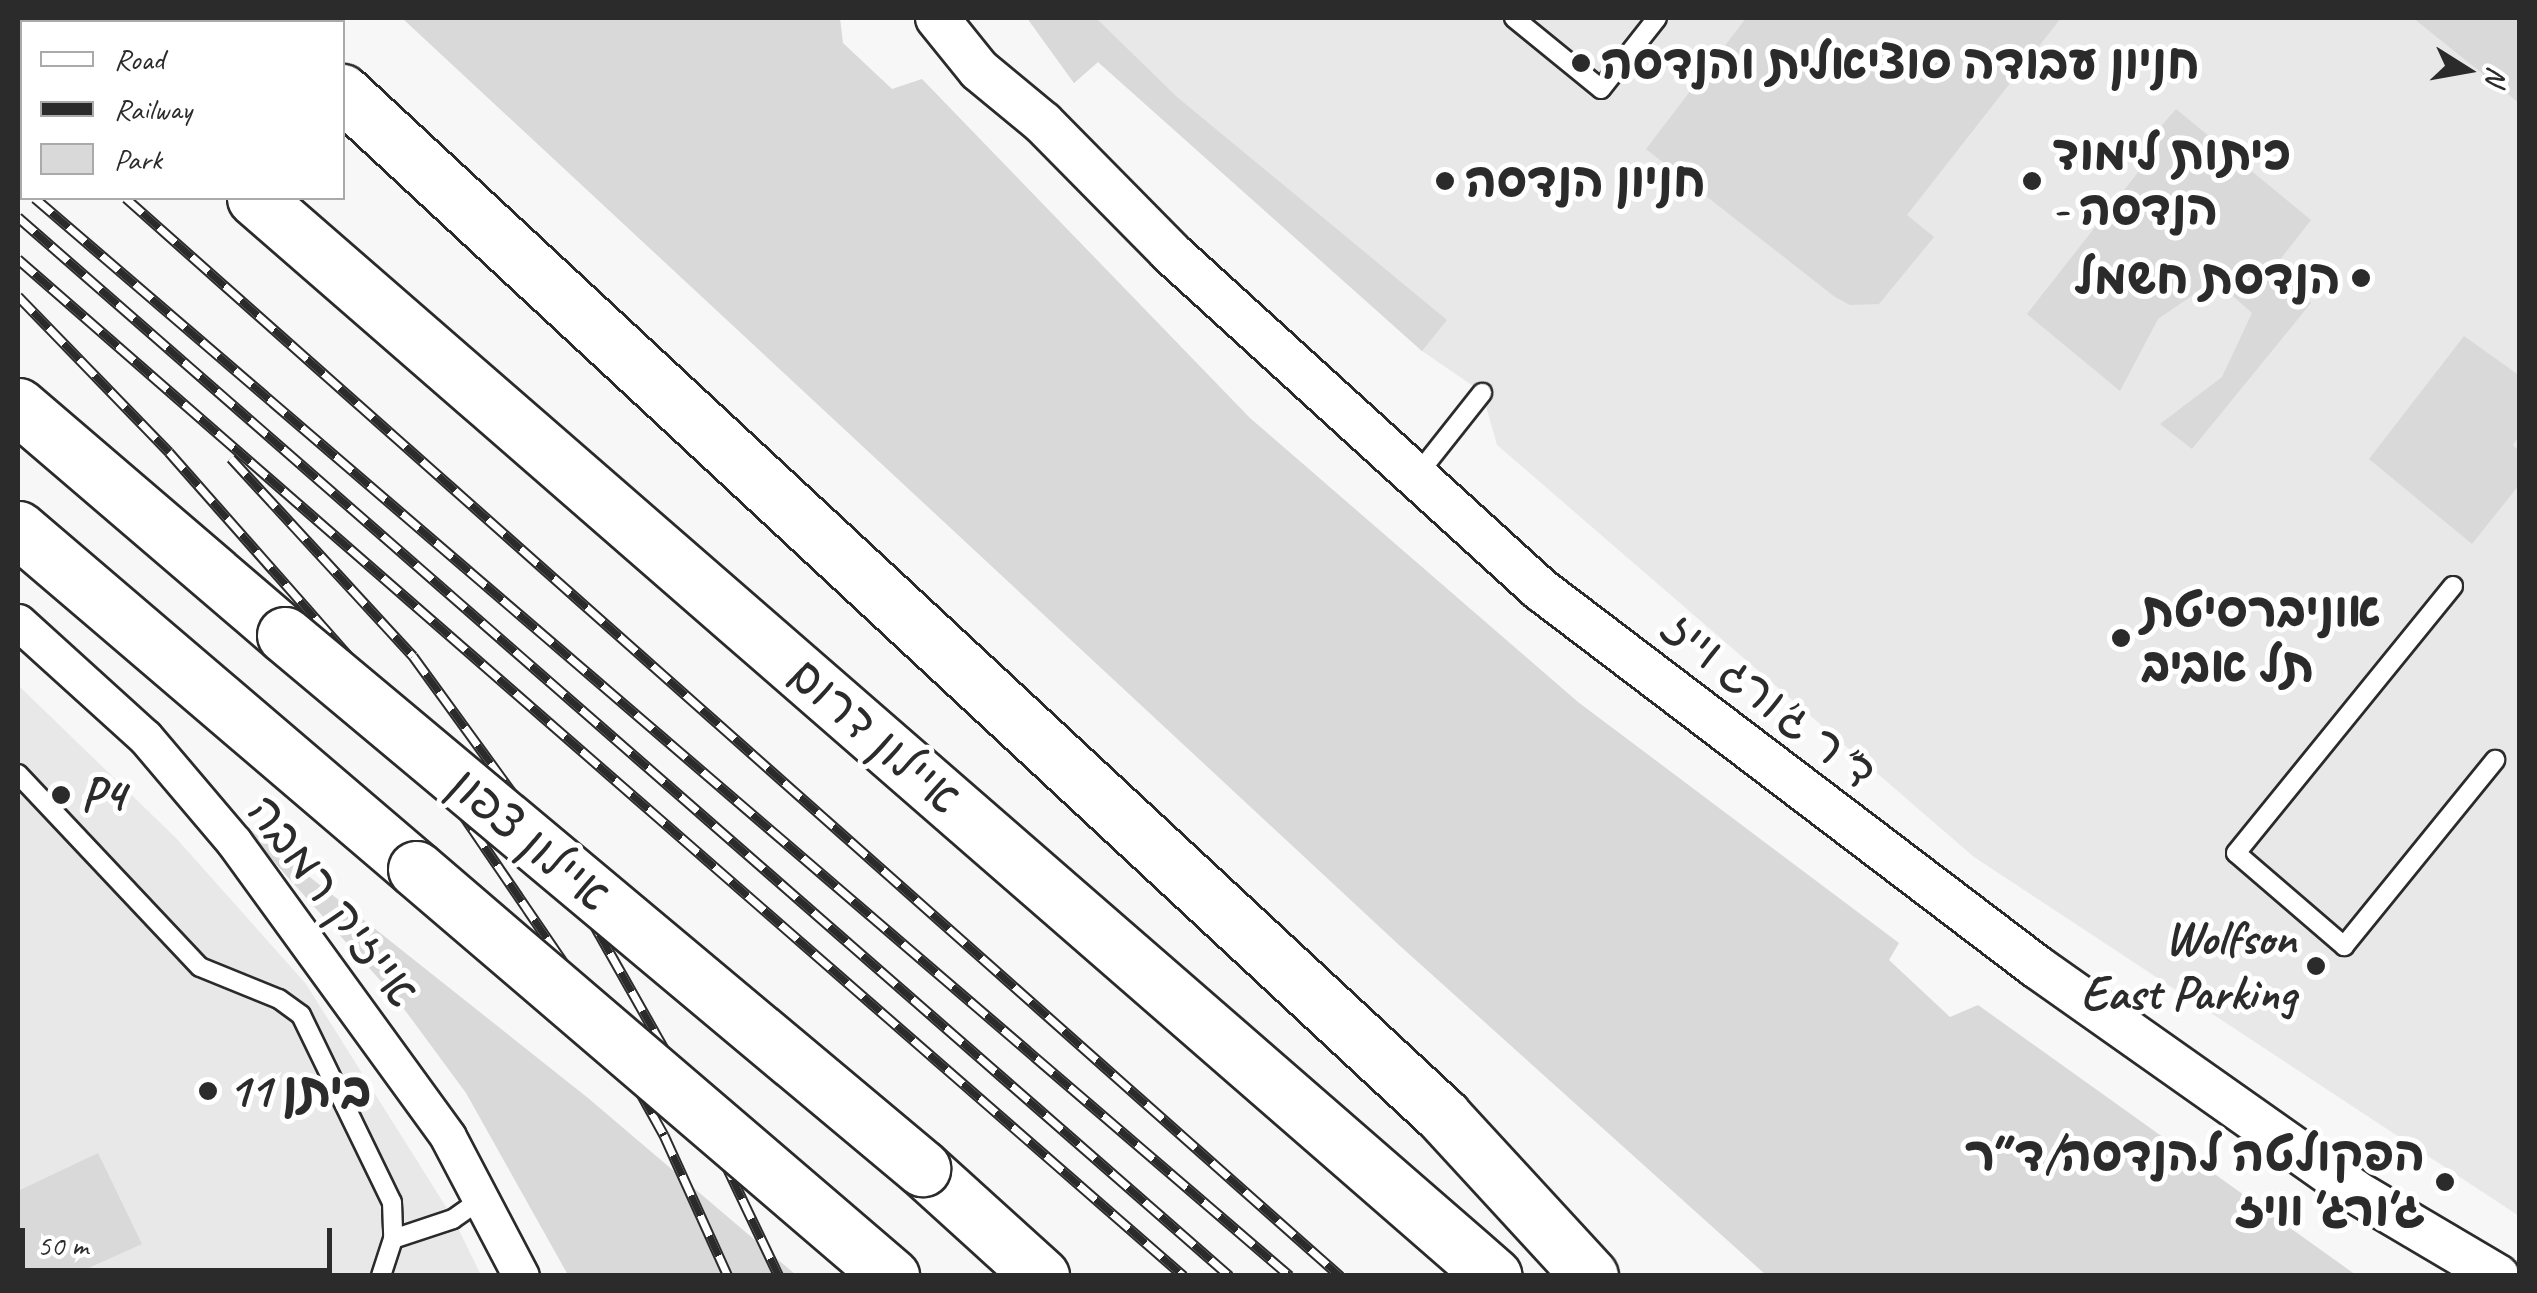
<!DOCTYPE html>
<meta charset="utf-8">
<style>
body{margin:0}
#map{position:relative;width:2537px;height:1293px;overflow:hidden;background:#f7f7f7;font-family:Caveat,"Playpen Sans Hebrew",sans-serif}
div>[style]{position:absolute}
.built>*{inset:0;background:#e8e8e8}
.green>*{inset:0;background:#d9d9d9}
.roads{filter:drop-shadow(2px 0 #2b2b2b) drop-shadow(-2px 0 #2b2b2b) drop-shadow(0 2px #2b2b2b) drop-shadow(0 -2px #2b2b2b)}
.service>*{height:18px;margin:-9px;padding:0 9px;transform-origin:9px;border-radius:9px;background:#fff}
.minor>*{height:35px;margin:-17.5px;padding:0 17.5px;transform-origin:17.5px;border-radius:17.5px;background:#fff}
.tertiary>*{height:42px;margin:-21px;padding:0 21px;transform-origin:21px;border-radius:21px;background:#fff}
.motorway>*{height:55px;margin:-27.5px;padding:0 27.5px;transform-origin:27.5px;border-radius:27.5px;background:#fff}
.rail>*{height:11px;margin-top:-5.5px;transform-origin:0;background:repeating-linear-gradient(90deg,#fff 0 22px,#2b2b2b 0 44px);box-sizing:border-box;border-block:2px solid #2b2b2b}
.bridges{filter:drop-shadow(2px 0 #2b2b2b) drop-shadow(-2px 0 #2b2b2b) drop-shadow(0 2px #2b2b2b) drop-shadow(0 -2px #2b2b2b)}
.motorway-bridge>*{height:55px;margin:-27.5px;padding:0 27.5px;transform-origin:27.5px;border-radius:27.5px;background:#fff}
.dots>*{width:28px;height:28px;translate:-50% -50%;box-sizing:border-box;border:5px solid #fff;border-radius:50%}
span{translate:-50% -50%;white-space:nowrap;text-align:center;line-height:1.15;-webkit-text-stroke:10px #fff;paint-order:stroke}
.poi-label{font-size:48px;color:#2b2b2b;font-weight:700}
.left{translate:0 -50%;text-align:left}
.right{translate:-100% -50%;text-align:right}
.street-label{font-size:48px;color:#2b2b2b}
.frame{position:absolute;inset:0;border:20px solid #2b2b2b;pointer-events:none}
.legend{position:absolute;left:20px;top:20px;width:325px;height:180px;box-sizing:border-box;background:#fff;border:2px solid #aaa;margin:0;padding:12px 18px;list-style:none;font-size:30px;color:#2b2b2b}
.legend li{display:flex;align-items:center;gap:20px;height:50px}
.legend b{width:50px;border:2px solid #aaa}
.north{position:absolute;left:2417px;top:20px;width:100px;height:100px;-webkit-text-stroke:8px #fff;paint-order:stroke;rotate:101deg;font-size:28px;font-weight:700;line-height:40px;text-align:center;color:#2b2b2b}
.north::after{content:'';display:block;margin:auto;width:35px;height:45px;background:#2b2b2b;clip-path:polygon(50% 0,100% 100%,50% 72%,0 100%)}
.scale{position:absolute;left:20px;top:1228px;width:312px;height:45px;box-sizing:border-box;border:5px solid #2b2b2b;border-top:0;padding-left:12px;font-size:30px;line-height:35px;white-space:nowrap;color:#2b2b2b;-webkit-text-stroke:8px #fff;paint-order:stroke}
</style>
<div id="map">
<div class="built">
<i style="clip-path:polygon(1027px 18px,2519px 18px,2519px 1216px,1974px 857px,1497px 445px,1482px 392px,1422px 351px,1098px 62px,1074px 83px)"></i>
<i style="clip-path:polygon(18px 685px,176px 838px,306px 984px,453px 1218px,481px 1275px,18px 1275px)"></i>
</div>
<div class="green">
<i style="clip-path:polygon(402px 18px,840px 18px,843px 43px,892px 89px,922px 79px,1250px 418px,1578px 702px,1899px 943px,1889px 960px,1950px 1017px,1978px 1005px,2356px 1275px,1766px 1275px,1399px 945px)"></i>
<i style="clip-path:polygon(1027px 18px,1096px 18px,1177px 97px,1447px 320px,1422px 351px,1098px 62px,1074px 83px)"></i>
<i style="clip-path:polygon(1746px 18px,2061px 18px,1907px 215px,1934px 237px,1879px 304px,1850px 305px,1835px 297px,1646px 149px)"></i>
<i style="clip-path:polygon(2413px 18px,2519px 18px,2519px 103px)"></i>
<i style="clip-path:polygon(2176px 109px,2311px 220px,2271px 271px,2311px 303px,2192px 449px,2160px 424px,2222px 377px,2252px 313px,2215px 280px,2158px 319px,2120px 391px,2027px 314px,2150px 157px,2141px 149px)"></i>
<i style="clip-path:polygon(2464px 336px,2520px 376px,2519px 436px,2513px 445px,2519px 451px,2519px 485px,2472px 544px,2369px 459px)"></i>
<i style="clip-path:polygon(233px 816px,588px 1098px,796px 1275px,568px 1275px,466px 1093px,396px 998px)"></i>
<i style="clip-path:polygon(98px 1153px,142px 1244px,73px 1275px,18px 1275px,18px 1191px)"></i>
</div>
<div class="roads">
<div class="service">
<i style="left:1514px;top:18px;width:112px;rotate:39.2deg"></i>
<i style="left:1601px;top:89px;width:90px;rotate:-51.7deg"></i>
<i style="left:1417px;top:475px;width:105px;rotate:-51.6deg"></i>
<i style="left:2453px;top:586px;width:344px;rotate:129.1deg"></i>
<i style="left:2236px;top:853px;width:143px;rotate:40.7deg"></i>
<i style="left:2344px;top:946px;width:240px;rotate:-50.9deg"></i>
<i style="left:18px;top:774px;width:265px;rotate:46.7deg"></i>
<i style="left:200px;top:967px;width:85px;rotate:22.1deg"></i>
<i style="left:279px;top:999px;width:27px;rotate:36deg"></i>
<i style="left:301px;top:1015px;width:208px;rotate:64.1deg"></i>
<i style="left:392px;top:1202px;width:37px;rotate:88deg"></i>
<i style="left:393px;top:1239px;width:39px;rotate:108deg"></i>
<i style="left:393px;top:1239px;width:63px;rotate:-18.4deg"></i>
<i style="left:453px;top:1219px;width:35px;rotate:-35deg"></i>
</div>
<div class="minor">
<i style="left:18px;top:622px;width:171px;rotate:42.2deg"></i>
<i style="left:145px;top:737px;width:138px;rotate:49.7deg"></i>
<i style="left:234px;top:842px;width:364px;rotate:54deg"></i>
<i style="left:448px;top:1137px;width:157px;rotate:62.3deg"></i>
</div>
<div class="tertiary">
<i style="left:937px;top:18px;width:67px;rotate:51.1deg"></i>
<i style="left:979px;top:70px;width:83px;rotate:39.6deg"></i>
<i style="left:1043px;top:123px;width:181px;rotate:45.4deg"></i>
<i style="left:1170px;top:252px;width:502px;rotate:42.34deg"></i>
<i style="left:1541px;top:590px;width:623px;rotate:37.24deg"></i>
<i style="left:2037px;top:967px;width:388px;rotate:35.2deg"></i>
<i style="left:2354px;top:1191px;width:167px;rotate:30.6deg"></i>
</div>
<div class="motorway">
<i style="left:47px;top:18px;width:6px;rotate:39deg"></i>
<i style="left:261px;top:18px;width:6px;rotate:39deg"></i>
<i style="left:342px;top:92px;width:1504px;rotate:42.92deg"></i>
<i style="left:1443px;top:1116px;width:217px;rotate:47.4deg"></i>
<i style="left:255px;top:198px;width:1642px;rotate:41.03deg"></i>
<i style="left:18px;top:406px;width:352px;rotate:40.6deg"></i>
<i style="left:18px;top:529px;width:523px;rotate:40.51deg"></i>
<i style="left:922px;top:1168px;width:161px;rotate:42.2deg"></i>
</div>
</div>
<div class="rail">
<i style="left:18px;top:103px;width:6px;rotate:45deg"></i>
<i style="left:18px;top:182px;width:6px;rotate:51deg"></i>
<i style="left:35px;top:198px;width:1654px;rotate:40.66deg"></i>
<i style="left:126px;top:198px;width:1624px;rotate:41.6deg"></i>
<i style="left:18px;top:217px;width:1609px;rotate:41.15deg"></i>
<i style="left:18px;top:259px;width:1547px;rotate:41.1deg"></i>
<i style="left:18px;top:296px;width:217px;rotate:45.9deg"></i>
<i style="left:169px;top:452px;width:308px;rotate:48.6deg"></i>
<i style="left:373px;top:683px;width:381px;rotate:55.7deg"></i>
<i style="left:588px;top:998px;width:157px;rotate:61deg"></i>
<i style="left:664px;top:1135px;width:155px;rotate:65.6deg"></i>
<i style="left:231px;top:458px;width:269px;rotate:47.4deg"></i>
<i style="left:413px;top:656px;width:225px;rotate:54deg"></i>
<i style="left:545px;top:838px;width:323px;rotate:60.5deg"></i>
<i style="left:704px;top:1119px;width:174px;rotate:64.5deg"></i>
</div>
<div class="bridges">
<div class="motorway-bridge">
<i style="left:285px;top:635px;width:831px;rotate:39.92deg"></i>
<i style="left:416px;top:869px;width:626px;rotate:40.59deg"></i>
</div>
</div>
<div class="dots">
<i style="left:1581px;top:63px;background:#2b2b2b"></i>
<i style="left:1445px;top:181px;background:#2b2b2b"></i>
<i style="left:2032px;top:181px;background:#2b2b2b"></i>
<i style="left:2361px;top:278px;background:#2b2b2b"></i>
<i style="left:2121px;top:638px;background:#2b2b2b"></i>
<i style="left:61px;top:795px;background:#2b2b2b"></i>
<i style="left:2316px;top:966px;background:#2b2b2b"></i>
<i style="left:208px;top:1091px;background:#2b2b2b"></i>
<i style="left:2445px;top:1182px;background:#2b2b2b"></i>
</div>
<div class="poi-label">
<span class="left" style="left:1601px;top:63px">חניון עבודה סוציאלית והנדסה</span>
<span class="left" style="left:2052px;top:181px">כיתות לימוד<br>- הנדסה</span>
<span class="left" style="left:1465px;top:181px">חניון הנדסה</span>
<span class="right" style="left:2341px;top:278px">הנדסת חשמל</span>
<span class="left" style="left:2141px;top:638px">אוניברסיטת<br>תל אביב</span>
<span class="left" style="left:81px;top:795px">P4</span>
<span class="right" style="left:2296px;top:966px">Wolfson<br>East Parking</span>
<span class="left" style="left:228px;top:1091px">ביתן 11</span>
<span class="right" style="left:2425px;top:1182px">הפקולטה להנדסה/ד״ר<br>ג׳ורג׳ וויז</span>
</div>
<div class="street-label">
<span style="left:1769px;top:700px;rotate:38deg">ד"ר ג'ורג וייז</span>
<span style="left:875px;top:736px;rotate:41deg">איילון דרום</span>
<span style="left:530px;top:840px;rotate:40deg">איילון צפון</span>
<span style="left:333px;top:901px;rotate:53deg">אייזיק רמבה</span>
</div>
<div class="frame"></div>
<ul class="legend">
<li><b style="height:12px;background:#fff"></b>Road</li>
<li><b style="height:12px;background:#2b2b2b"></b>Railway</li>
<li><b style="height:28px;background:#d9d9d9"></b>Park</li>
</ul>
<div class="north">N</div>
<div class="scale">50 m</div>
</div>
